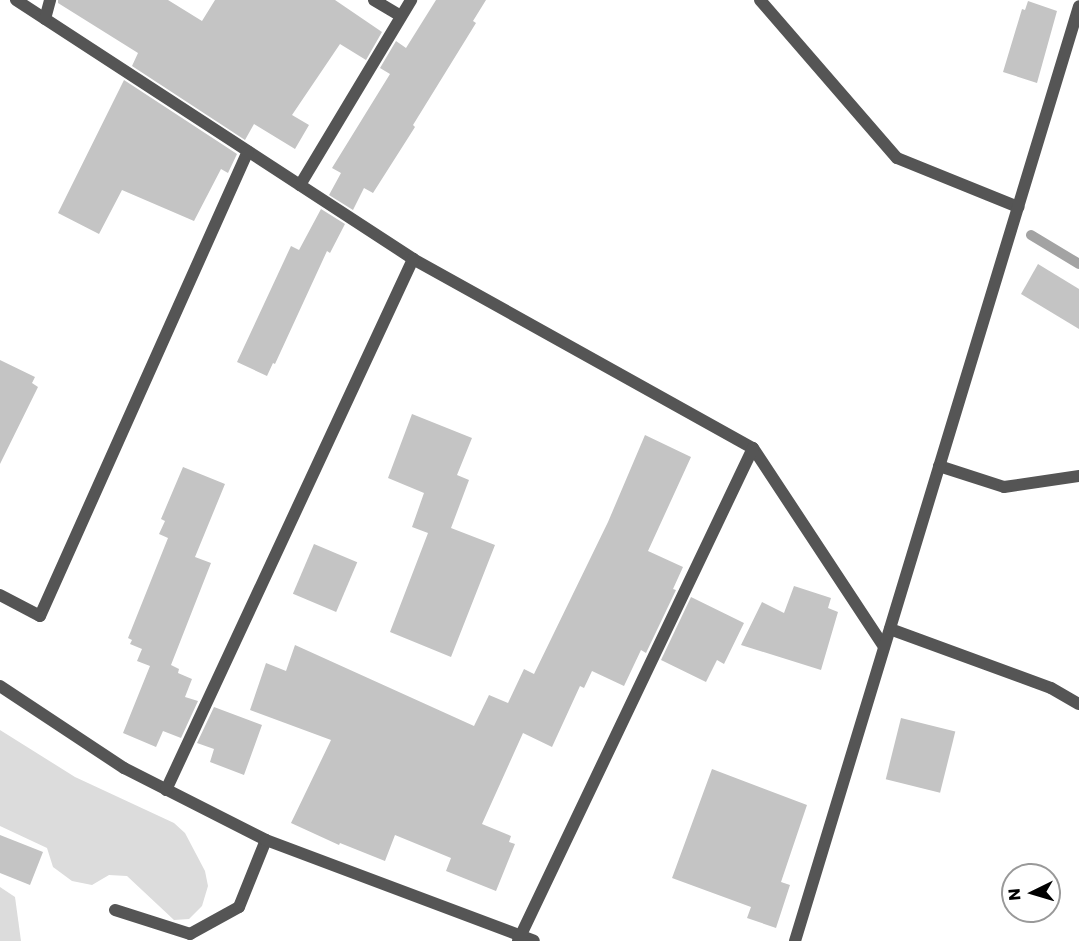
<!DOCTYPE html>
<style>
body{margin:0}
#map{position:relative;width:1079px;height:941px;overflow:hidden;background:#fff;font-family:Poppins,sans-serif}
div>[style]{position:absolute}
.green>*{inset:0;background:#dcdcdc}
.stream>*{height:10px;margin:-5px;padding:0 5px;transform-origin:5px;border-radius:5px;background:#a3a3a3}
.building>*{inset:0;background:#c4c4c4;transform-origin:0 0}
.lane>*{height:12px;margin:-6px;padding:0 6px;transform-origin:6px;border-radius:6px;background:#555}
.street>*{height:12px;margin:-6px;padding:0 6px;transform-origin:6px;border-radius:6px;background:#555}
span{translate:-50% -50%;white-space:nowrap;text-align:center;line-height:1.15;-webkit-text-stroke:4.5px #fff;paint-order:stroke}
.north{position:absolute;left:1001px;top:863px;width:60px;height:60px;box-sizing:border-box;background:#fff;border:2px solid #999;border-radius:50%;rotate:265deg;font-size:16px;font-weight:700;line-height:24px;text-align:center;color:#000}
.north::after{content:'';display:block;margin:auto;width:21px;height:27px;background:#000;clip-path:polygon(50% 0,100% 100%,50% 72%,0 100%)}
</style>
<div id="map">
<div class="green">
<i style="clip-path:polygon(0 730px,75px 777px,174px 823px,185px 833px,205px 871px,208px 886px,202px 906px,189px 919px,174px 920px,127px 876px,109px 875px,92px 885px,72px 881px,53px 867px,47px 848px,0 826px)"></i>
<i style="clip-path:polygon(0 887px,15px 897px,21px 941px,0 941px)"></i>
</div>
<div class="stream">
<i style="left:1031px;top:235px;width:56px;rotate:31.1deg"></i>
</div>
<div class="building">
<i style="clip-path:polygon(58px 0,168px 0,202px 21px,215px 0,335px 0,382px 32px,366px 60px,340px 44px,292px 115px,309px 125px,295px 149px,254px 124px,245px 140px,132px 66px,138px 53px,58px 3px)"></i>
<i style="clip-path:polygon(436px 0,486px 0,473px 21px,476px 23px,413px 125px,415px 127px,373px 193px,364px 188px,353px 210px,329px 195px,341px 173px,332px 168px,390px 74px,380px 68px,396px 41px,406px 48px)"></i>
<i style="clip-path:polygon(1028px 1px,1057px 11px,1037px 83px,1003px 72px,1022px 9px,1025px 10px)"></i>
<i style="clip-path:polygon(124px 80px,237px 154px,228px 173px,221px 169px,194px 221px,122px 190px,99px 234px,58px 213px)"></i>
<i style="clip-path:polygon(321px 209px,345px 224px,330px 253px,327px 251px,275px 364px,273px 363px,267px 376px,237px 362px,291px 246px,299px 250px)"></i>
<i style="clip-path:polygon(1038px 264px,1079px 289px,1079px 329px,1021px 294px)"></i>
<i style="clip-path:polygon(0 360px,35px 377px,32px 383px,38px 387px,0 464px)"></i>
<i style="clip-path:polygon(412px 414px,472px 438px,457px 475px,469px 480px,451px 528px,495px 545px,451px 657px,390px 632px,428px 533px,412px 527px,424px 493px,388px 478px)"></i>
<i style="clip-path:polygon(645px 435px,691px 457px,648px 551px,683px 567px,673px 589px,676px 590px,646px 653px,641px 650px,624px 686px,592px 671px,584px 688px,580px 686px,552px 747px,523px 733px,482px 824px,511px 836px,509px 842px,515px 844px,496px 891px,446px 871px,451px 858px,395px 835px,385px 861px,340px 843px,339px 845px,291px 823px,331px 740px,250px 710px,266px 663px,286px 671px,295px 645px,474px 726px,489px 695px,508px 703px,524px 669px,534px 674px,608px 522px)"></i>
<i style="clip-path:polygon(183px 467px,225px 484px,195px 557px,211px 563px,171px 665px,179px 669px,178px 673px,192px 679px,185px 697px,198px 701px,181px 738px,163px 731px,156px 747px,123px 733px,150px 666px,137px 661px,142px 649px,130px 644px,132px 640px,128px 638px,168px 538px,159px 534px,165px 521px,161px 519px)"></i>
<i style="left:314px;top:544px;width:47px;height:54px;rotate:23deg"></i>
<i style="clip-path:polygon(794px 586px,831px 598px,828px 608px,838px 612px,821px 670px,741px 645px,762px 602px,784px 613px)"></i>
<i style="clip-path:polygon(691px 597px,744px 623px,724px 664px,717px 660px,706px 682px,661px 660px)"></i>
<i style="clip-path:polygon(214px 707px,262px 725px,244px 775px,210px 762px,214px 749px,197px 743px)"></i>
<i style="left:901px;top:718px;width:56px;height:63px;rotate:14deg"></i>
<i style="clip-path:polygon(712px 769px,807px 805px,781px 882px,790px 885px,776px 928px,747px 918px,751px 907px,672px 878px)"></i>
<i style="clip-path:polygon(0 835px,43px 852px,30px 885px,0 873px)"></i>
</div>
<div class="lane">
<i style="left:939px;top:466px;width:68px;rotate:17.9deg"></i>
<i style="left:1004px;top:487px;width:76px;rotate:-8.3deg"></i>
<i style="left:115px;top:910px;width:79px;rotate:17.7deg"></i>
<i style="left:190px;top:934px;width:56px;rotate:-28.9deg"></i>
<i style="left:239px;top:907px;width:72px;rotate:-68.1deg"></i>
</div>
<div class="street">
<i style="left:16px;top:0;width:474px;rotate:33.1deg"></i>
<i style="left:413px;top:259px;width:389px;rotate:29.1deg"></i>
<i style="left:753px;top:448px;width:238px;rotate:56.6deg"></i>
<i style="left:374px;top:0;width:31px;rotate:31deg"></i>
<i style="left:760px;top:0;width:209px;rotate:49.1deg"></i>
<i style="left:897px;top:158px;width:131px;rotate:22deg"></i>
<i style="left:45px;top:19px;width:20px;rotate:-75deg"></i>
<i style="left:300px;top:185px;width:216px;rotate:-59deg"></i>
<i style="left:0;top:595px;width:45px;rotate:27.7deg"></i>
<i style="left:40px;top:616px;width:509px;rotate:-65.9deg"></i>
<i style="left:890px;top:629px;width:171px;rotate:20.1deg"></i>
<i style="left:1051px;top:688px;width:32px;rotate:30deg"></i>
<i style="left:0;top:686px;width:149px;rotate:33.5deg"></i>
<i style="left:124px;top:768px;width:159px;rotate:26.9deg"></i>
<i style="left:266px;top:840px;width:286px;rotate:20.6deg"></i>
<i style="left:166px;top:790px;width:586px;rotate:-65.05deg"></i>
<i style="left:518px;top:941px;width:546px;rotate:-64.51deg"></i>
<i style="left:795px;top:941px;width:977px;rotate:-73.1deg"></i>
</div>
<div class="north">N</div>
</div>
